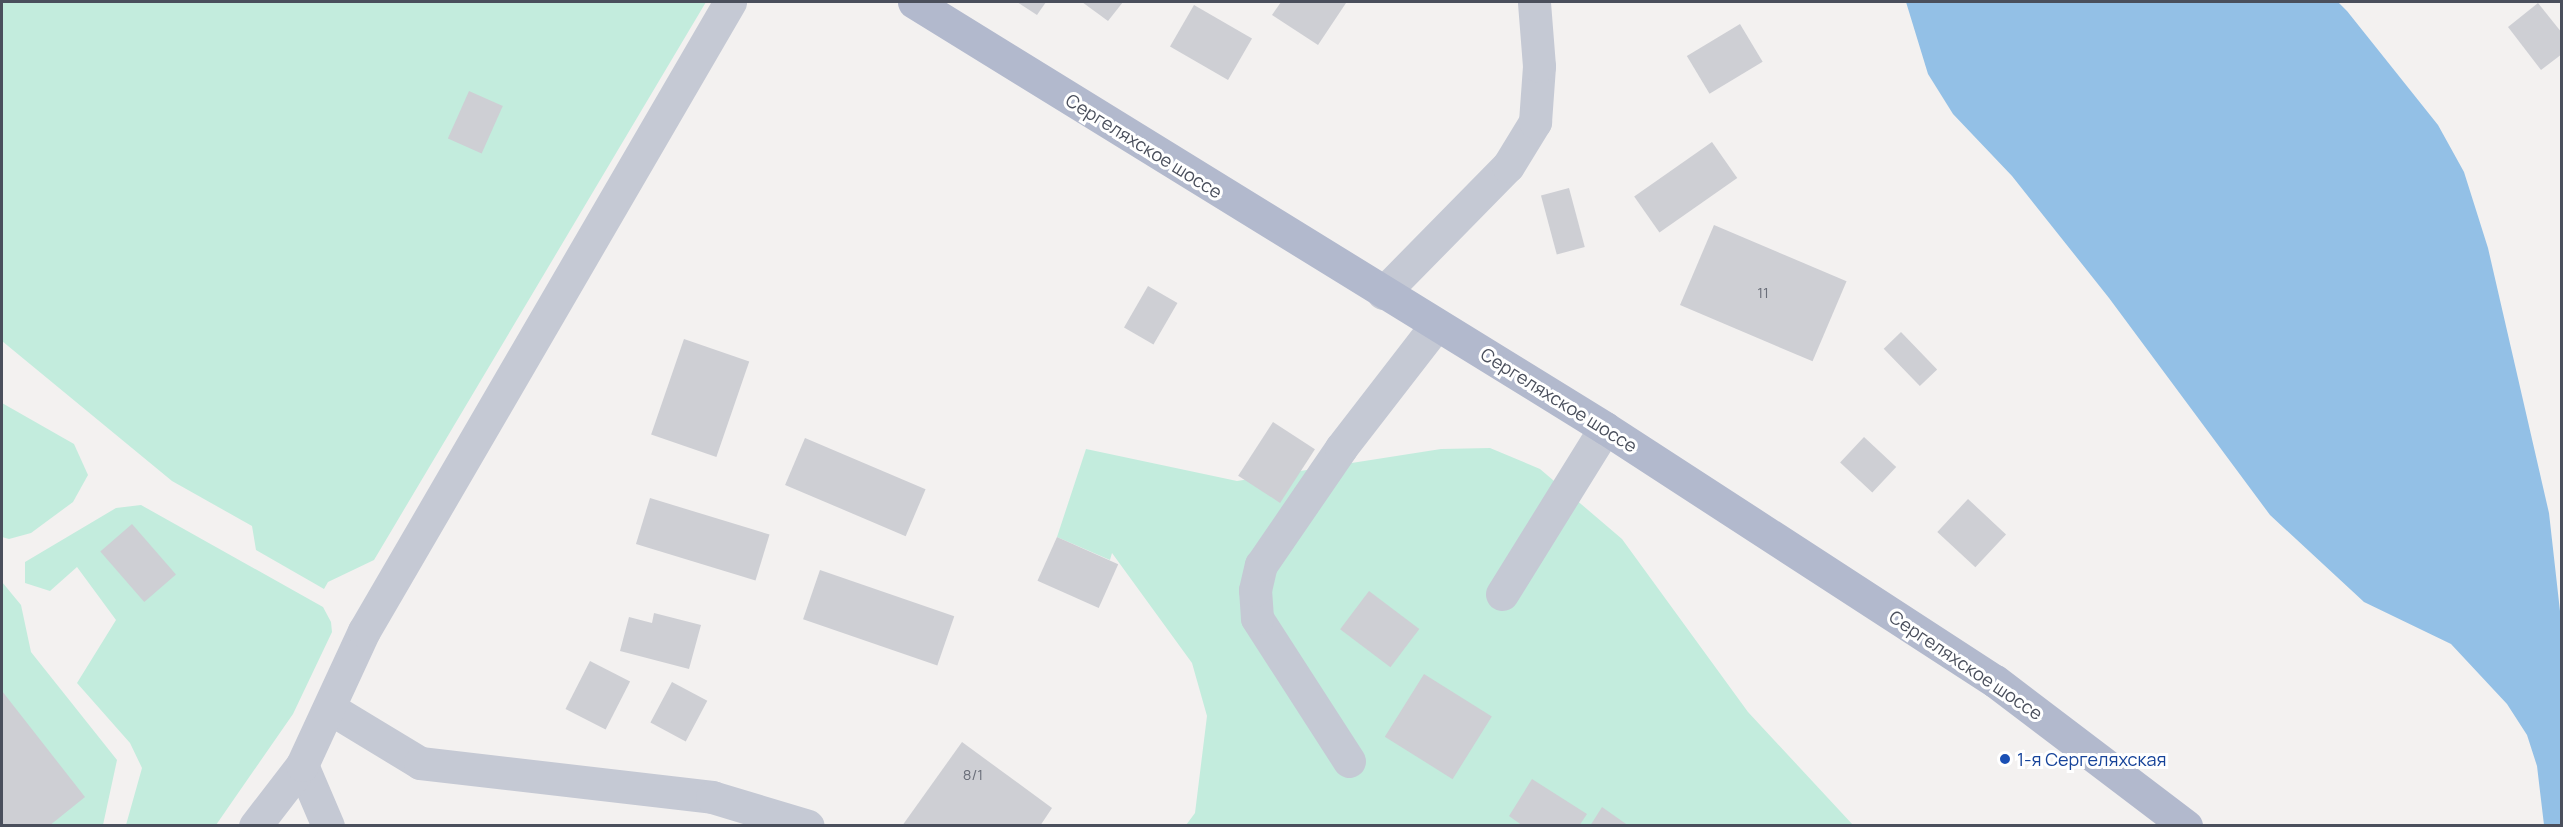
<!DOCTYPE html>
<meta charset="utf-8">
<style>
body{margin:0}
#map{position:relative;width:2563px;height:827px;overflow:hidden;background:#f3f1f0;font-family:Manrope,sans-serif}
div>[style]{position:absolute}
.green>*{inset:0;background:#c3ecdd}
.water>*{inset:0;background:#93c0e6}
.building>*{inset:0;background:#cecfd4;transform-origin:0 0}
.minor>*{height:33px;margin:-16.5px;padding:0 16.5px;transform-origin:16.5px;border-radius:16.5px;background:#c5c9d4}
.major>*{height:33px;margin:-16.5px;padding:0 16.5px;transform-origin:16.5px;border-radius:16.5px;background:#b2b9cd}
.dots>*{width:16px;height:16px;translate:-50% -50%;box-sizing:border-box;border:3px solid #fff;border-radius:50%}
span{translate:-50% -50%;white-space:nowrap;text-align:center;line-height:1.15;-webkit-text-stroke:6px #fff;paint-order:stroke}
.number-label{font-size:15px;color:#6b6f7a}
.number-label span{-webkit-text-stroke-width:0}
.street-label{font-size:18px;color:#4a4f5c}
.transit-label{font-size:18px;color:#164399}
.left{translate:0 -50%;text-align:left}
.frame{position:absolute;inset:0;border:3px solid #4a4f5c;pointer-events:none}
</style>
<div id="map">
<div class="green">
<i style="clip-path:polygon(2px 2px,706px 2px,374px 560px,328px 582px,324px 589px,256px 550px,252px 526px,172px 481px,2px 341px)"></i>
<i style="clip-path:polygon(2px 403px,74px 444px,88px 475px,73px 502px,31px 533px,9px 539px,2px 537px)"></i>
<i style="clip-path:polygon(1490px 448px,1540px 469px,1622px 539px,1748px 712px,1853px 825px,1186px 825px,1195px 813px,1207px 716px,1192px 663px,1112px 553px,1110px 560px,1057px 537px,1086px 449px,1237px 481px,1441px 449px)"></i>
<i style="clip-path:polygon(141px 505px,323px 607px,331px 622px,332px 632px,293px 714px,216px 825px,126px 825px,142px 768px,130px 743px,77px 683px,116px 620px,77px 567px,50px 591px,25px 583px,25px 562px,116px 508px)"></i>
<i style="clip-path:polygon(2px 582px,21px 605px,31px 652px,117px 760px,103px 825px,2px 825px)"></i>
</div>
<div class="water">
<i style="clip-path:polygon(1906px 2px,2338px 2px,2347px 11px,2438px 125px,2464px 172px,2488px 248px,2549px 513px,2562px 629px,2561px 825px,2544px 825px,2537px 766px,2527px 735px,2507px 704px,2451px 644px,2364px 602px,2270px 515px,2109px 298px,2012px 176px,1953px 114px,1928px 74px)"></i>
</div>
<div class="building">
<i style="clip-path:polygon(1017px 2px,1046px 2px,1037px 15px)"></i>
<i style="clip-path:polygon(1082px 2px,1123px 2px,1108px 21px)"></i>
<i style="clip-path:polygon(1281px 2px,1344px 2px,1346px 3px,1318px 45px,1272px 15px)"></i>
<i style="clip-path:polygon(2538px 3px,2562px 33px,2562px 54px,2541px 70px,2508px 27px)"></i>
<i style="left:1194px;top:5px;width:67px;height:48px;rotate:30deg"></i>
<i style="left:1740px;top:24px;width:44px;height:62px;rotate:59deg"></i>
<i style="left:469px;top:91px;width:37px;height:52px;rotate:24deg"></i>
<i style="left:1712px;top:142px;width:44px;height:95px;rotate:55deg"></i>
<i style="left:1569px;top:188px;width:61px;height:29px;rotate:75deg"></i>
<i style="left:1714px;top:225px;width:144px;height:87px;rotate:23deg"></i>
<i style="left:1148px;top:286px;width:34px;height:48px;rotate:30deg"></i>
<i style="left:1901px;top:332px;width:52px;height:24px;rotate:46deg"></i>
<i style="left:684px;top:339px;width:69px;height:101px;rotate:19deg"></i>
<i style="left:1273px;top:422px;width:50px;height:64px;rotate:33deg"></i>
<i style="left:1864px;top:437px;width:44px;height:35px;rotate:43deg"></i>
<i style="left:805px;top:438px;width:131px;height:51px;rotate:23deg"></i>
<i style="left:650px;top:498px;width:125px;height:48px;rotate:17deg"></i>
<i style="left:1968px;top:499px;width:52px;height:45px;rotate:43deg"></i>
<i style="left:132px;top:524px;width:67px;height:42px;rotate:49deg"></i>
<i style="left:1057px;top:537px;width:67px;height:48px;rotate:24deg"></i>
<i style="left:820px;top:570px;width:142px;height:52px;rotate:19deg"></i>
<i style="left:1369px;top:591px;width:63px;height:48px;rotate:37deg"></i>
<i style="clip-path:polygon(654px 613px,701px 625px,689px 669px,620px 651px,629px 617px,652px 623px)"></i>
<i style="left:590px;top:661px;width:45px;height:54px;rotate:27deg"></i>
<i style="left:1424px;top:674px;width:80px;height:74px;rotate:32deg"></i>
<i style="left:672px;top:682px;width:40px;height:46px;rotate:28deg"></i>
<i style="clip-path:polygon(2px 691px,85px 797px,49px 826px,2px 826px)"></i>
<i style="clip-path:polygon(962px 742px,1052px 808px,1040px 826px,902px 826px)"></i>
<i style="clip-path:polygon(1532px 779px,1587px 814px,1579px 826px,1523px 826px,1509px 816px)"></i>
<i style="clip-path:polygon(1602px 807px,1629px 826px,1590px 826px)"></i>
</div>
<div class="minor">
<i style="left:1383px;top:293px;width:178px;rotate:-45.5deg"></i>
<i style="left:1508px;top:166px;width:52px;rotate:-58.5deg"></i>
<i style="left:1535px;top:122px;width:56px;rotate:-85.9deg"></i>
<i style="left:1539px;top:66px;width:64px;rotate:-94.5deg"></i>
<i style="left:1502px;top:594px;width:195px;rotate:-58.2deg"></i>
<i style="left:331px;top:709px;width:104px;rotate:31.2deg"></i>
<i style="left:420px;top:763px;width:294px;rotate:6.6deg"></i>
<i style="left:712px;top:797px;width:100px;rotate:16.8deg"></i>
<i style="left:1349px;top:761px;width:170px;rotate:-122.8deg"></i>
<i style="left:1257px;top:618px;width:28px;rotate:-94deg"></i>
<i style="left:1255px;top:590px;width:26px;rotate:-77deg"></i>
<i style="left:1261px;top:565px;width:142px;rotate:-55.6deg"></i>
<i style="left:1341px;top:448px;width:155px;rotate:-52.3deg"></i>
<i style="left:302px;top:765px;width:66px;rotate:66.9deg"></i>
<i style="left:255px;top:826px;width:77px;rotate:-52.4deg"></i>
<i style="left:302px;top:765px;width:148px;rotate:-65.2deg"></i>
<i style="left:364px;top:631px;width:728px;rotate:-59.81deg"></i>
</div>
<div class="major">
<i style="left:914px;top:2px;width:812px;rotate:31.65deg"></i>
<i style="left:1605px;top:428px;width:465px;rotate:33deg"></i>
<i style="left:1995px;top:681px;width:240px;rotate:37.2deg"></i>
</div>
<div class="dots">
<i style="left:2005px;top:759px;background:#1a4fb4"></i>
</div>
<div class="number-label">
<span style="left:1763px;top:293px">11</span>
<span style="left:973px;top:775px">8/1</span>
</div>
<div class="street-label">
<span style="left:1144px;top:146px;rotate:32deg">Сергеляхское шоссе</span>
<span style="left:1559px;top:400px;rotate:32deg">Сергеляхское шоссе</span>
<span style="left:1966px;top:665px;rotate:34deg">Сергеляхское шоссе</span>
</div>
<div class="transit-label">
<span class="left" style="left:2017px;top:759px">1-я Сергеляхская</span>
</div>
<div class="frame"></div>
</div>
